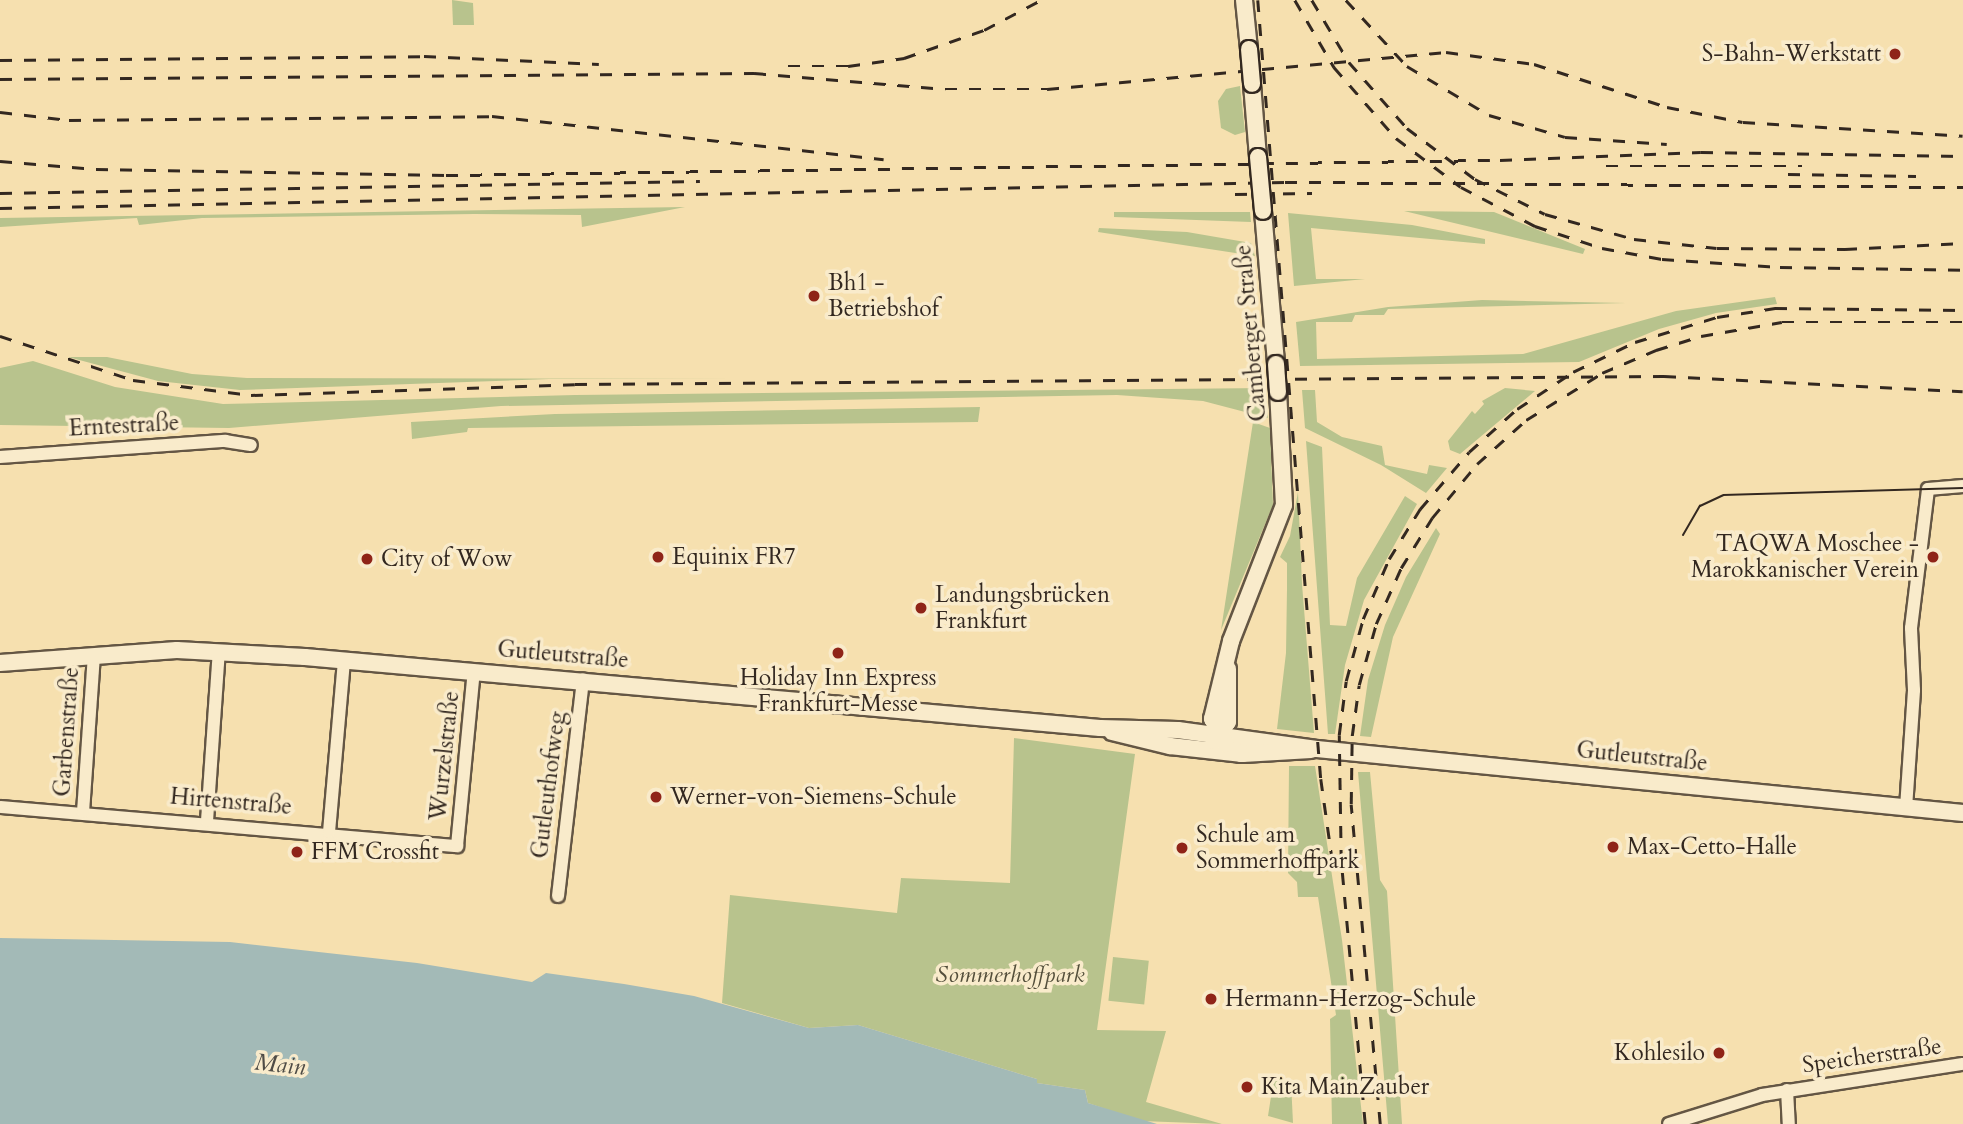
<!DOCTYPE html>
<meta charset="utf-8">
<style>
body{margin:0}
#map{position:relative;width:1963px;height:1124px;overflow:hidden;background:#f6e0af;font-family:Cardo,serif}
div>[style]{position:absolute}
.green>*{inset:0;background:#b8c38d;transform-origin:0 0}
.water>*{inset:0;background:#a3bab7}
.roads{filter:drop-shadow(2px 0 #645644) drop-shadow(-2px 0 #645644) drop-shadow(0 2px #645644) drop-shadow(0 -2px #645644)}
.street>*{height:12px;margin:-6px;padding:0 6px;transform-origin:6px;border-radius:6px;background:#f9ebcb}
.secondary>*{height:16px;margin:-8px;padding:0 8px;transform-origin:8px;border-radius:8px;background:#f9ebcb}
.tram>*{height:2px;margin:-1px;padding:0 1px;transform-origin:1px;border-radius:1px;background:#332820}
.rail>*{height:2.5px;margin-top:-1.25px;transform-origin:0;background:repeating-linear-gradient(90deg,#332820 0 12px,transparent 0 24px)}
.bridges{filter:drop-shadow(2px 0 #332820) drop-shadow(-2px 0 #332820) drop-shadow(0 2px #332820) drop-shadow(0 -2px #332820)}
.secondary-bridge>*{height:16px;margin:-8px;padding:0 8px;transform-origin:8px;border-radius:8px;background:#f9ebcb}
.dots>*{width:19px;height:19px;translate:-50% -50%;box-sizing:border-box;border:4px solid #f9ebcb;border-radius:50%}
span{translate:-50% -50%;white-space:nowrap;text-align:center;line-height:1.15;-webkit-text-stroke:7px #f9ebcb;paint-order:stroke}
.poi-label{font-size:23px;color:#332820}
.right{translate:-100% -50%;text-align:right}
.left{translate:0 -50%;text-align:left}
.street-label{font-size:23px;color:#332820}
.park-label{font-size:23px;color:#544f3b;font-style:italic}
.water-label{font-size:24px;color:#4f4c46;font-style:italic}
</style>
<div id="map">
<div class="green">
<i style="clip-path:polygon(452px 0,473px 3px,474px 25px,453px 25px)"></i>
<i style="clip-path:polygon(1240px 86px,1245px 132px,1235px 135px,1221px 128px,1218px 101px,1226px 89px)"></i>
<i style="clip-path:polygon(685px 207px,582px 227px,581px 215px,474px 214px,202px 218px,139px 225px,137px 218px,0 227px,0 218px)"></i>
<i style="clip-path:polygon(1404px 211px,1494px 212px,1585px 249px,1583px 254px)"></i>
<i style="clip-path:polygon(1114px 212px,1250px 212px,1251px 222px,1114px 217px)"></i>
<i style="clip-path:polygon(1288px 213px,1412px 225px,1485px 239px,1485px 244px,1311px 228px,1316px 279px,1365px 279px,1294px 286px)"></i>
<i style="clip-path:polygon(1099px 228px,1187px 232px,1251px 243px,1255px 256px,1098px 232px)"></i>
<i style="clip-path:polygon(1775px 297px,1777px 304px,1716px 313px,1659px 329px,1579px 362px,1300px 366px,1296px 322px,1388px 307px,1482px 300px,1626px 303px,1388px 309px,1384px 315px,1355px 315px,1352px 322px,1316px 322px,1317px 359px,1523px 354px,1676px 311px)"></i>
<i style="clip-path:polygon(68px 357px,107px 357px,192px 374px,247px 378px,736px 379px,549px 379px,240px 390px,158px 381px)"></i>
<i style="clip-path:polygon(33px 361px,115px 387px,223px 404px,575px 395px,1265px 388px,1268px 418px,1203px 401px,1117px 395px,501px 406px,229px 428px,0 425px,0 368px)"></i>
<i style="clip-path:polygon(1505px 388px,1535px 391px,1460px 454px,1450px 450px,1448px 441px,1472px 411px,1475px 414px,1484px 404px,1482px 401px)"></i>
<i style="clip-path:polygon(1302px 390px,1315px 390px,1317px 422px,1342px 437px,1382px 446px,1385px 465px,1427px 474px,1429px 465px,1447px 468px,1426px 493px,1381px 465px,1305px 428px)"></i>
<i style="clip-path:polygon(980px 407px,978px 422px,468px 428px,467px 432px,412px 439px,411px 422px,555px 414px)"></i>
<i style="clip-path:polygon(1253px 422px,1270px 428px,1273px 505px,1221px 630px)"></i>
<i style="clip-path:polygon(1306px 441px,1322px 447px,1330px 625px,1346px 626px,1357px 578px,1405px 496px,1417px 504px,1364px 600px,1345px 665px,1335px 734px,1328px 734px)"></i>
<i style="clip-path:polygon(1298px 492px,1302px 584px,1314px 733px,1277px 729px,1286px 653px,1287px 589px,1287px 563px,1280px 557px,1290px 536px)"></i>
<i style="clip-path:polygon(1436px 528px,1440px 534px,1393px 637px,1371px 737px,1360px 736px,1368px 680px,1385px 625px,1406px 577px)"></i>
<i style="clip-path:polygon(1014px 738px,1135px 754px,1097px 1030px,1166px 1031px,1146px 1102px,1222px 1124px,1141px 1121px,1088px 1103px,1085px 1090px,1037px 1083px,1037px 1079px,858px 1025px,809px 1028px,722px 1003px,730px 895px,897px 913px,901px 878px,1010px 883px)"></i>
<i style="clip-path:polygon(1289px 766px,1315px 766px,1342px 940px,1363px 1124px,1332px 1124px,1330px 1019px,1336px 1015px,1318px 897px,1298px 897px,1297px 882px,1288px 873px)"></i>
<i style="clip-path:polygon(1358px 772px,1370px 772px,1380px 880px,1387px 891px,1402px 1124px,1388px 1124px)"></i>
<i style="left:1113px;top:957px;width:36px;height:44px;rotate:6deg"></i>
<i style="clip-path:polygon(1274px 1077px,1291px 1082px,1293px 1123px,1268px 1116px)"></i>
</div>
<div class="water">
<i style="clip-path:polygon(0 938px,230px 942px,417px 963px,532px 982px,546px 973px,624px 984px,694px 996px,809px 1028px,858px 1025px,1037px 1079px,1037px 1083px,1085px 1090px,1088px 1103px,1157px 1124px,0 1124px)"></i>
</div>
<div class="roads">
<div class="street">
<i style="left:0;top:457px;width:226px;rotate:-4.1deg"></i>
<i style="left:225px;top:441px;width:26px;rotate:9deg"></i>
<i style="left:0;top:807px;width:459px;rotate:4.9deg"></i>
<i style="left:457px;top:846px;width:176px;rotate:-84.5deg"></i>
<i style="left:1906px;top:808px;width:118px;rotate:-86.1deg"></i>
<i style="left:1914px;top:690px;width:62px;rotate:-92.8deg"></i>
<i style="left:1911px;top:628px;width:140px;rotate:-83deg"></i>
<i style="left:1928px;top:489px;width:35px;rotate:-5deg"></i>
<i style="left:83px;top:812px;width:156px;rotate:-86deg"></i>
<i style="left:207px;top:821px;width:170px;rotate:-86deg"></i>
<i style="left:329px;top:832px;width:172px;rotate:-85deg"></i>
<i style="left:558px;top:896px;width:218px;rotate:-83.4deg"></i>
<i style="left:1787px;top:1090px;width:34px;rotate:87deg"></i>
<i style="left:1669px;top:1124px;width:97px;rotate:-17.3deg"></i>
<i style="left:1762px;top:1095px;width:203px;rotate:-8.8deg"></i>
</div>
<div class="secondary">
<i style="left:1244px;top:0;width:49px;rotate:84.2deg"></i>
<i style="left:1252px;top:84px;width:73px;rotate:85.3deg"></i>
<i style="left:1263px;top:211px;width:154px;rotate:85.1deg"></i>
<i style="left:0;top:663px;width:177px;rotate:-4.2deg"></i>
<i style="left:177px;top:650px;width:128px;rotate:3.1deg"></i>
<i style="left:305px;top:657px;width:798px;rotate:5.1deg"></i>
<i style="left:1100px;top:728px;width:78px;rotate:1.5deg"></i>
<i style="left:1178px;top:730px;width:140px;rotate:7.8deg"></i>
<i style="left:1317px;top:749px;width:649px;rotate:5.66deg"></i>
<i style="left:1112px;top:732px;width:60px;rotate:13.6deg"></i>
<i style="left:1170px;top:746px;width:73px;rotate:6.3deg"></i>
<i style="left:1243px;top:754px;width:68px;rotate:-3.4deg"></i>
<i style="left:1214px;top:741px;width:24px;rotate:-54deg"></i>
<i style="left:1228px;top:722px;width:53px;rotate:-90deg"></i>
<i style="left:1241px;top:754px;width:18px;rotate:-146deg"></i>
<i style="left:1226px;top:744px;width:29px;rotate:-119deg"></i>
<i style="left:1212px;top:719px;width:80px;rotate:-76.3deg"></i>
<i style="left:1231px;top:641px;width:146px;rotate:-68.7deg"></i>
<i style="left:1284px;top:505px;width:113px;rotate:-93deg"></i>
</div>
</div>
<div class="tram">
<i style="left:1683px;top:535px;width:34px;rotate:-60deg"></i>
<i style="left:1700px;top:506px;width:26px;rotate:-25deg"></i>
<i style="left:1724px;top:495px;width:239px;rotate:-1.7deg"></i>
</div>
<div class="rail">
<i style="left:1258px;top:0;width:782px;rotate:85.38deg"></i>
<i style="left:1321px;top:779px;width:93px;rotate:82deg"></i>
<i style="left:1295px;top:0;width:78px;rotate:59.8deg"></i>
<i style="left:1334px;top:67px;width:94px;rotate:48.9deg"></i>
<i style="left:1396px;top:138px;width:81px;rotate:37deg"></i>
<i style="left:1461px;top:187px;width:84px;rotate:27.8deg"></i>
<i style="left:1535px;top:226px;width:71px;rotate:18.2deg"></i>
<i style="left:1602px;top:248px;width:61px;rotate:10.4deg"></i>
<i style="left:1662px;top:259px;width:118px;rotate:3.9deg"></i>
<i style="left:1780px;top:267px;width:183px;rotate:0.9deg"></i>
<i style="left:1312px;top:0;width:72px;rotate:59.2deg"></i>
<i style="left:1349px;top:62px;width:88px;rotate:48.7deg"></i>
<i style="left:1407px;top:128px;width:85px;rotate:36.9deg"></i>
<i style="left:1475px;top:179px;width:78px;rotate:26.6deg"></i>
<i style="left:1545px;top:214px;width:92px;rotate:15.7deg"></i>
<i style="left:1634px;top:239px;width:83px;rotate:6.2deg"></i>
<i style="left:1717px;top:248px;width:128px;rotate:0.4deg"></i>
<i style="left:1845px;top:249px;width:118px;rotate:-2.9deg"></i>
<i style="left:1346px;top:0;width:90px;rotate:47.3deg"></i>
<i style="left:1407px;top:66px;width:96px;rotate:30.9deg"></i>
<i style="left:1489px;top:115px;width:79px;rotate:16.1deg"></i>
<i style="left:1565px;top:137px;width:102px;rotate:3.9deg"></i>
<i style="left:0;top:60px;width:424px;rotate:-0.5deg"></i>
<i style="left:424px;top:56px;width:175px;rotate:2.6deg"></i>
<i style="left:788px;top:66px;width:60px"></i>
<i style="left:848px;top:66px;width:57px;rotate:-8.1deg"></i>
<i style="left:904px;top:58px;width:85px;rotate:-19.3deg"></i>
<i style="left:984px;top:30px;width:64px;rotate:-27.8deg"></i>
<i style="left:0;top:79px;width:754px;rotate:-0.46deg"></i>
<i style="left:754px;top:73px;width:192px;rotate:4.8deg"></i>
<i style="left:945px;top:89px;width:102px"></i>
<i style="left:1047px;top:89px;width:401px;rotate:-5.3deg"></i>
<i style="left:1446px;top:52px;width:89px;rotate:7.8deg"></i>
<i style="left:1534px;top:64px;width:140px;rotate:17.9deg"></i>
<i style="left:1667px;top:107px;width:77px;rotate:11.2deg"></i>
<i style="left:1743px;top:122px;width:220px;rotate:3.6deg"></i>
<i style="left:0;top:112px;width:69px;rotate:6.6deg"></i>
<i style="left:69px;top:120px;width:423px;rotate:-0.5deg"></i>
<i style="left:492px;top:116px;width:394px;rotate:6.3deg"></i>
<i style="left:0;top:161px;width:96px;rotate:4.8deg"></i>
<i style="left:96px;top:169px;width:350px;rotate:1deg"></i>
<i style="left:446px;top:175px;width:1054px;rotate:-0.82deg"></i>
<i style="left:1500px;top:160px;width:201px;rotate:-2.3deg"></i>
<i style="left:1701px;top:152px;width:262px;rotate:0.9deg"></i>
<i style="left:1606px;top:166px;width:196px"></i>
<i style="left:1788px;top:174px;width:128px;rotate:0.9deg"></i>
<i style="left:0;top:193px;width:700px;rotate:-0.98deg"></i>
<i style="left:1235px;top:194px;width:77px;rotate:-0.7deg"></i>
<i style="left:0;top:208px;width:1285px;rotate:-1.16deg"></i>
<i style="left:1285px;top:182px;width:678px;rotate:0.42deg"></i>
<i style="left:0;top:336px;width:140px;rotate:18.3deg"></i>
<i style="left:133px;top:380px;width:119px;rotate:7.2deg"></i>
<i style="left:251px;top:395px;width:324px;rotate:-1.9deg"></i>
<i style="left:575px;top:384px;width:958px;rotate:-0.42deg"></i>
<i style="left:1533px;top:377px;width:131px;rotate:-0.4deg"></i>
<i style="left:1664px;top:376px;width:299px;rotate:2.9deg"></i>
<i style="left:1365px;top:1124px;width:263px;rotate:-95.2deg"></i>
<i style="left:1341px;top:862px;width:127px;rotate:-90.9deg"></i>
<i style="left:1339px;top:735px;width:54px;rotate:-82.6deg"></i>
<i style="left:1346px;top:681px;width:64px;rotate:-74.7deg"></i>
<i style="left:1363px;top:619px;width:65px;rotate:-66.6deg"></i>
<i style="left:1389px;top:559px;width:59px;rotate:-58.2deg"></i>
<i style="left:1420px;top:509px;width:75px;rotate:-49.3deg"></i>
<i style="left:1469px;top:452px;width:64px;rotate:-41.9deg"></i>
<i style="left:1517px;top:409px;width:67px;rotate:-33.5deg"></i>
<i style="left:1573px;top:372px;width:69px;rotate:-25.8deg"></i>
<i style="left:1635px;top:342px;width:86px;rotate:-17deg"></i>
<i style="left:1717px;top:317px;width:59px;rotate:-8.8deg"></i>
<i style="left:1775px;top:308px;width:188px;rotate:0.6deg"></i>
<i style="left:1380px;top:1124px;width:321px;rotate:-95.2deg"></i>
<i style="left:1351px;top:804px;width:68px;rotate:-89.2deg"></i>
<i style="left:1352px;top:736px;width:51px;rotate:-82.2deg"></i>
<i style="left:1359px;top:685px;width:63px;rotate:-74.4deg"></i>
<i style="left:1376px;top:624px;width:61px;rotate:-65.9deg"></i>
<i style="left:1401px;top:568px;width:59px;rotate:-58.2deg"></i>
<i style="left:1432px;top:518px;width:70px;rotate:-50.2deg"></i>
<i style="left:1477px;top:464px;width:66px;rotate:-41.9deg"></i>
<i style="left:1526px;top:420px;width:89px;rotate:-31.7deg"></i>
<i style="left:1602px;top:373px;width:59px;rotate:-23.1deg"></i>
<i style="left:1656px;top:350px;width:47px;rotate:-17.3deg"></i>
<i style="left:1701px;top:336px;width:82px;rotate:-9.8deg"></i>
<i style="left:1782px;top:322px;width:181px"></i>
</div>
<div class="bridges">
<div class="secondary-bridge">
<i style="left:1249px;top:49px;width:35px;rotate:85deg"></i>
<i style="left:1258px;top:157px;width:54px;rotate:84.7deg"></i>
<i style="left:1276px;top:364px;width:28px;rotate:86deg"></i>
</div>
</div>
<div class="dots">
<i style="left:1895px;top:54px;background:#8f2418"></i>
<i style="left:814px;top:296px;background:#8f2418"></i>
<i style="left:658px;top:557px;background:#8f2418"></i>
<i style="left:1933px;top:557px;background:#8f2418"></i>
<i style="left:367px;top:559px;background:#8f2418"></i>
<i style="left:921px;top:608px;background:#8f2418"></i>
<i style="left:838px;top:653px;background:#8f2418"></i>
<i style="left:656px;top:797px;background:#8f2418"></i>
<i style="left:1613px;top:847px;background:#8f2418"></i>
<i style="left:1182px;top:848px;background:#8f2418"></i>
<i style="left:297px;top:852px;background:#8f2418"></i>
<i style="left:1211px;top:999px;background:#8f2418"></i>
<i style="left:1719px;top:1053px;background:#8f2418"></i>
<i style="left:1247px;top:1087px;background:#8f2418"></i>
</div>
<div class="poi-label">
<span class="right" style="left:1881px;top:54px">S-Bahn-Werkstatt</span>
<span class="left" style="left:828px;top:296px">Bh1 -<br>Betriebshof</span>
<span class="right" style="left:1919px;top:557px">TAQWA Moschee -<br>Marokkanischer Verein</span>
<span class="left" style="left:672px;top:557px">Equinix FR7</span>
<span class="left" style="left:381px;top:559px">City of Wow</span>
<span class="left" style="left:935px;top:608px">Landungsbrücken<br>Frankfurt</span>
<span style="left:838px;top:691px">Holiday Inn Express<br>Frankfurt-Messe</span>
<span class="left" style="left:670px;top:797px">Werner-von-Siemens-Schule</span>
<span class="left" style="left:1196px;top:848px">Schule am<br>Sommerhoffpark</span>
<span class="left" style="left:1627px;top:847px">Max-Cetto-Halle</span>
<span class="left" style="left:311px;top:852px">FFM Crossfit</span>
<span class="left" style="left:1225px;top:999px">Hermann-Herzog-Schule</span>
<span class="right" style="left:1705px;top:1053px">Kohlesilo</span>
<span class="left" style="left:1261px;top:1087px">Kita MainZauber</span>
</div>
<div class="street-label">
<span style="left:1251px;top:333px;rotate:-95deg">Camberger Straße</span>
<span style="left:124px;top:426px;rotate:-3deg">Erntestraße</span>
<span style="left:563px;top:655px;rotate:5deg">Gutleutstraße</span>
<span style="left:67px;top:732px;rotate:-86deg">Garbenstraße</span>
<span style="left:445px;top:756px;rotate:-84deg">Wurzelstraße</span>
<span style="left:1642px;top:757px;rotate:6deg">Gutleutstraße</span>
<span style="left:549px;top:785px;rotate:-83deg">Gutleuthofweg</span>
<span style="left:231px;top:802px;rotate:5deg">Hirtenstraße</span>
<span style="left:1872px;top:1056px;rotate:-8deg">Speicherstraße</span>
</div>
<div class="park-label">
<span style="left:1010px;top:975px">Sommerhoffpark</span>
</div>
<div class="water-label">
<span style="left:280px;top:1065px;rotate:6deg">Main</span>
</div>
</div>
